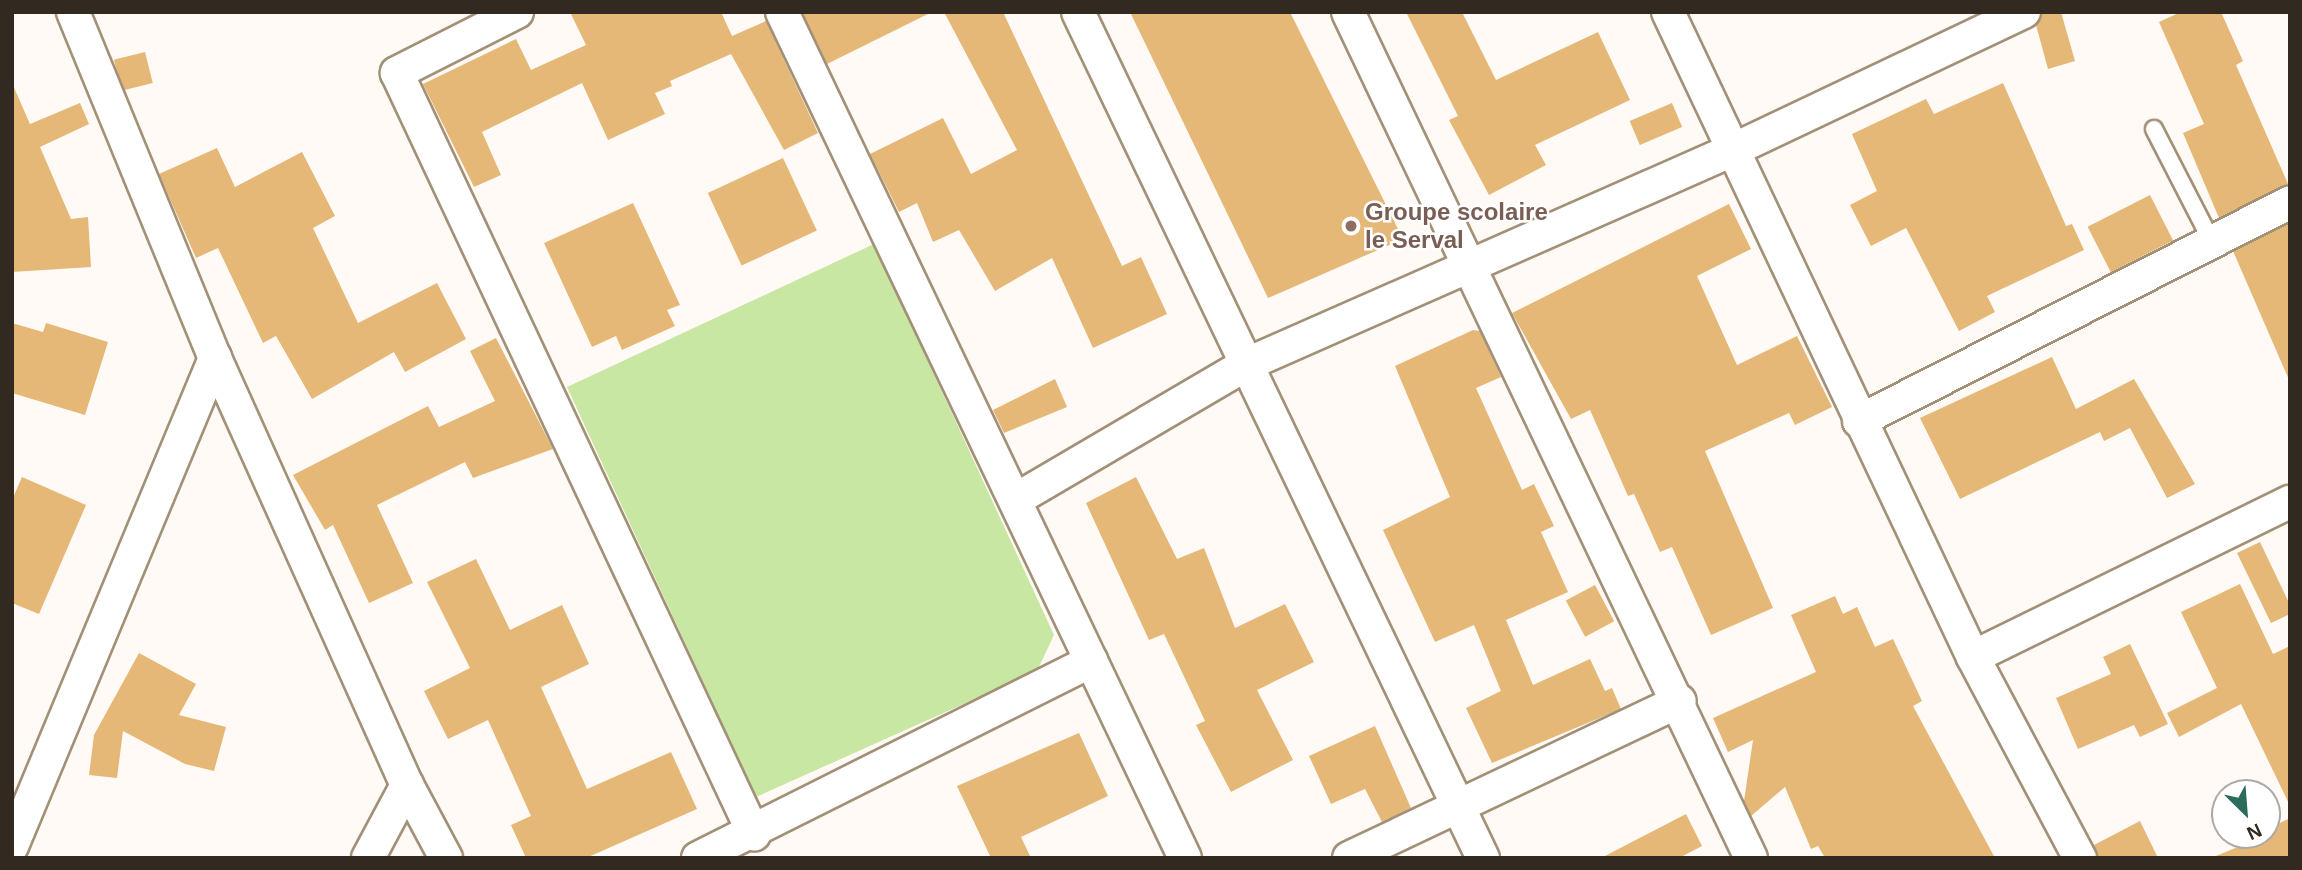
<!DOCTYPE html>
<style>
body{margin:0}
#map{position:relative;width:2302px;height:870px;overflow:hidden;background:#fffaf5;font-family:Helvetica,sans-serif}
div>[style]{position:absolute}
.green>*{inset:0;background:#c8e7a2}
.building>*{inset:0;background:#e5b877;transform-origin:0 0}
.roads{filter:drop-shadow(2px 0 #a29077) drop-shadow(-2px 0 #a29077) drop-shadow(0 2px #a29077) drop-shadow(0 -2px #a29077)}
.lane>*{height:16px;margin:-8px;padding:0 8px;transform-origin:8px;border-radius:8px;background:#fff}
.street>*{height:32px;margin:-16px;padding:0 16px;transform-origin:16px;border-radius:16px;background:#fff}
.dots>*{width:19px;height:19px;translate:-50% -50%;box-sizing:border-box;border:4px solid #fff;border-radius:50%}
span{translate:-50% -50%;white-space:nowrap;text-align:center;line-height:1.15;-webkit-text-stroke:5px #fff;paint-order:stroke}
.education-label{font-size:24px;color:#785e54;font-weight:700}
.left{translate:0 -50%;text-align:left}
.frame{position:absolute;inset:0;border:14px solid #322a20;pointer-events:none}
.north{position:absolute;left:2211px;top:779px;width:70px;height:70px;box-sizing:border-box;background:#fff;border:2px solid #adaaa6;border-radius:50%;rotate:155deg;font-size:19px;font-weight:700;line-height:28px;text-align:center;color:#322a20}
.north::after{content:'';display:block;margin:auto;width:24px;height:32px;background:#2a6b5b;clip-path:polygon(50% 0,100% 100%,50% 72%,0 100%)}
</style>
<div id="map">
<div class="green">
<i style="clip-path:polygon(874px 244px,1054px 635px,1037px 671px,756px 797px,567px 387px)"></i>
</div>
<div class="building">
<i style="clip-path:polygon(570px 12px,721px 12px,732px 36px,766px 21px,818px 133px,784px 150px,731px 54px,670px 81px,672px 86px,655px 93px,665px 114px,608px 140px,582px 83px,482px 132px,501px 175px,474px 187px,423px 84px,516px 39px,531px 70px,586px 45px)"></i>
<i style="clip-path:polygon(802px 12px,932px 12px,827px 64px)"></i>
<i style="clip-path:polygon(944px 12px,1003px 12px,1122px 266px,1141px 257px,1167px 314px,1093px 348px,1052px 258px,995px 291px,959px 230px,933px 242px,917px 203px,899px 212px,870px 154px,943px 118px,971px 174px,1017px 150px)"></i>
<i style="clip-path:polygon(1130px 12px,1290px 12px,1403px 239px,1268px 298px)"></i>
<i style="clip-path:polygon(1406px 12px,1462px 12px,1496px 80px,1598px 32px,1630px 100px,1535px 145px,1546px 165px,1489px 195px,1449px 120px,1458px 116px)"></i>
<i style="clip-path:polygon(2042px 12px,2061px 12px,2075px 61px,2048px 69px,2036px 25px)"></i>
<i style="clip-path:polygon(2181px 12px,2221px 12px,2243px 61px,2236px 65px,2288px 184px,2219px 218px,2183px 133px,2204px 124px,2159px 22px)"></i>
<i style="left:145px;top:52px;width:32px;height:32px;rotate:76deg"></i>
<i style="clip-path:polygon(12px 83px,30px 124px,80px 103px,89px 124px,40px 147px,71px 219px,88px 217px,91px 267px,12px 272px)"></i>
<i style="clip-path:polygon(2003px 83px,2066px 226px,2072px 224px,2084px 250px,1987px 296px,1995px 312px,1959px 331px,1906px 228px,1871px 246px,1850px 205px,1877px 191px,1852px 134px,1926px 99px,1934px 114px)"></i>
<i style="left:1672px;top:103px;width:26px;height:46px;rotate:67deg"></i>
<i style="clip-path:polygon(217px 148px,235px 187px,302px 152px,335px 216px,313px 228px,358px 323px,437px 283px,466px 339px,405px 372px,394px 352px,312px 399px,276px 336px,263px 343px,218px 248px,196px 258px,159px 174px)"></i>
<i style="left:783px;top:158px;width:80px;height:83px;rotate:65deg"></i>
<i style="left:2150px;top:195px;width:51px;height:70px;rotate:63deg"></i>
<i style="clip-path:polygon(633px 203px,680px 305px,667px 310px,675px 326px,622px 350px,616px 336px,592px 347px,544px 243px)"></i>
<i style="clip-path:polygon(1729px 204px,1751px 249px,1697px 276px,1737px 365px,1797px 336px,1832px 407px,1795px 425px,1789px 413px,1705px 451px,1773px 608px,1711px 635px,1672px 547px,1660px 552px,1634px 494px,1628px 496px,1590px 410px,1571px 419px,1512px 313px)"></i>
<i style="clip-path:polygon(2290px 223px,2290px 382px,2233px 251px)"></i>
<i style="clip-path:polygon(12px 323px,43px 332px,46px 323px,108px 342px,85px 415px,12px 393px)"></i>
<i style="clip-path:polygon(1473px 330px,1480px 331px,1501px 377px,1476px 388px,1522px 490px,1534px 484px,1554px 526px,1541px 532px,1568px 592px,1506px 620px,1533px 685px,1590px 659px,1605px 691px,1612px 688px,1621px 709px,1492px 763px,1466px 708px,1501px 691px,1474px 625px,1435px 642px,1383px 530px,1450px 497px,1395px 366px)"></i>
<i style="clip-path:polygon(496px 338px,553px 449px,473px 478px,465px 462px,377px 505px,413px 583px,369px 603px,333px 525px,325px 530px,293px 475px,428px 406px,439px 427px,495px 401px,470px 351px)"></i>
<i style="clip-path:polygon(2052px 357px,2076px 409px,2134px 379px,2195px 484px,2167px 498px,2130px 428px,2104px 441px,2100px 432px,1960px 499px,1920px 418px)"></i>
<i style="clip-path:polygon(1055px 379px,1067px 407px,1004px 433px,993px 410px)"></i>
<i style="clip-path:polygon(22px 477px,86px 505px,39px 614px,12px 603px,12px 500px)"></i>
<i style="clip-path:polygon(1136px 477px,1177px 559px,1204px 548px,1235px 628px,1285px 604px,1314px 662px,1257px 690px,1293px 760px,1231px 792px,1196px 725px,1205px 721px,1164px 634px,1149px 640px,1086px 503px)"></i>
<i style="clip-path:polygon(2260px 542px,2290px 605px,2290px 614px,2271px 623px,2237px 553px)"></i>
<i style="clip-path:polygon(476px 559px,510px 630px,562px 605px,589px 664px,541px 687px,587px 789px,671px 752px,697px 809px,586px 858px,526px 858px,511px 825px,531px 816px,488px 720px,448px 739px,424px 691px,470px 668px,427px 582px)"></i>
<i style="clip-path:polygon(2240px 584px,2273px 654px,2290px 646px,2290px 806px,2241px 704px,2179px 737px,2167px 713px,2217px 688px,2181px 612px)"></i>
<i style="left:1595px;top:585px;width:41px;height:33px;rotate:62deg"></i>
<i style="clip-path:polygon(1835px 596px,1843px 614px,1857px 607px,1875px 647px,1893px 639px,1922px 701px,1913px 706px,1995px 858px,1825px 858px,1818px 846px,1811px 849px,1785px 787px,1751px 816px,1744px 801px,1753px 740px,1728px 752px,1713px 718px,1816px 672px,1791px 615px)"></i>
<i style="clip-path:polygon(2130px 644px,2168px 724px,2140px 737px,2134px 725px,2078px 749px,2056px 698px,2111px 674px,2103px 657px)"></i>
<i style="clip-path:polygon(139px 653px,196px 684px,179px 715px,226px 727px,214px 771px,185px 764px,123px 731px,117px 778px,89px 775px,94px 735px)"></i>
<i style="clip-path:polygon(1375px 726px,1411px 808px,1382px 822px,1365px 789px,1331px 804px,1309px 756px)"></i>
<i style="clip-path:polygon(1079px 733px,1108px 796px,1021px 837px,1031px 858px,991px 858px,957px 786px)"></i>
<i style="clip-path:polygon(1686px 814px,1702px 846px,1679px 858px,1601px 858px)"></i>
<i style="clip-path:polygon(2290px 818px,2290px 858px,2211px 858px,2267px 835px,2267px 829px)"></i>
<i style="clip-path:polygon(2140px 821px,2158px 858px,2098px 858px,2094px 845px)"></i>
</div>
<div class="roads">
<div class="lane">
<i style="left:2154px;top:129px;width:127px;rotate:62.8deg"></i>
</div>
<div class="street">
<i style="left:73px;top:12px;width:374px;rotate:67.7deg"></i>
<i style="left:215px;top:358px;width:468px;rotate:65.8deg"></i>
<i style="left:407px;top:785px;width:83px;rotate:61.9deg"></i>
<i style="left:517px;top:12px;width:135px;rotate:153.1deg"></i>
<i style="left:397px;top:73px;width:841px;rotate:64.87deg"></i>
<i style="left:782px;top:12px;width:937px;rotate:64.53deg"></i>
<i style="left:1078px;top:12px;width:938px;rotate:64.42deg"></i>
<i style="left:1348px;top:12px;width:937px;rotate:64.53deg"></i>
<i style="left:1668px;top:12px;width:713px;rotate:64.69deg"></i>
<i style="left:1973px;top:657px;width:228px;rotate:62deg"></i>
<i style="left:1859px;top:421px;width:483px;rotate:-26.9deg"></i>
<i style="left:1015px;top:500px;width:267px;rotate:-30.4deg"></i>
<i style="left:1245px;top:365px;width:535px;rotate:-23.79deg"></i>
<i style="left:1735px;top:149px;width:320px;rotate:-25.4deg"></i>
<i style="left:1973px;top:657px;width:353px;rotate:-26.1deg"></i>
<i style="left:12px;top:846px;width:529px;rotate:-67.41deg"></i>
<i style="left:368px;top:858px;width:83px;rotate:-61.9deg"></i>
<i style="left:698px;top:858px;width:440px;rotate:-26.6deg"></i>
<i style="left:1349px;top:858px;width:366px;rotate:-25.4deg"></i>
</div>
</div>
<div class="dots">
<i style="left:1351px;top:226px;background:#8d6e63"></i>
</div>
<div class="education-label">
<span class="left" style="left:1365px;top:226px">Groupe scolaire<br>le Serval</span>
</div>
<div class="frame"></div>
<div class="north">N</div>
</div>
